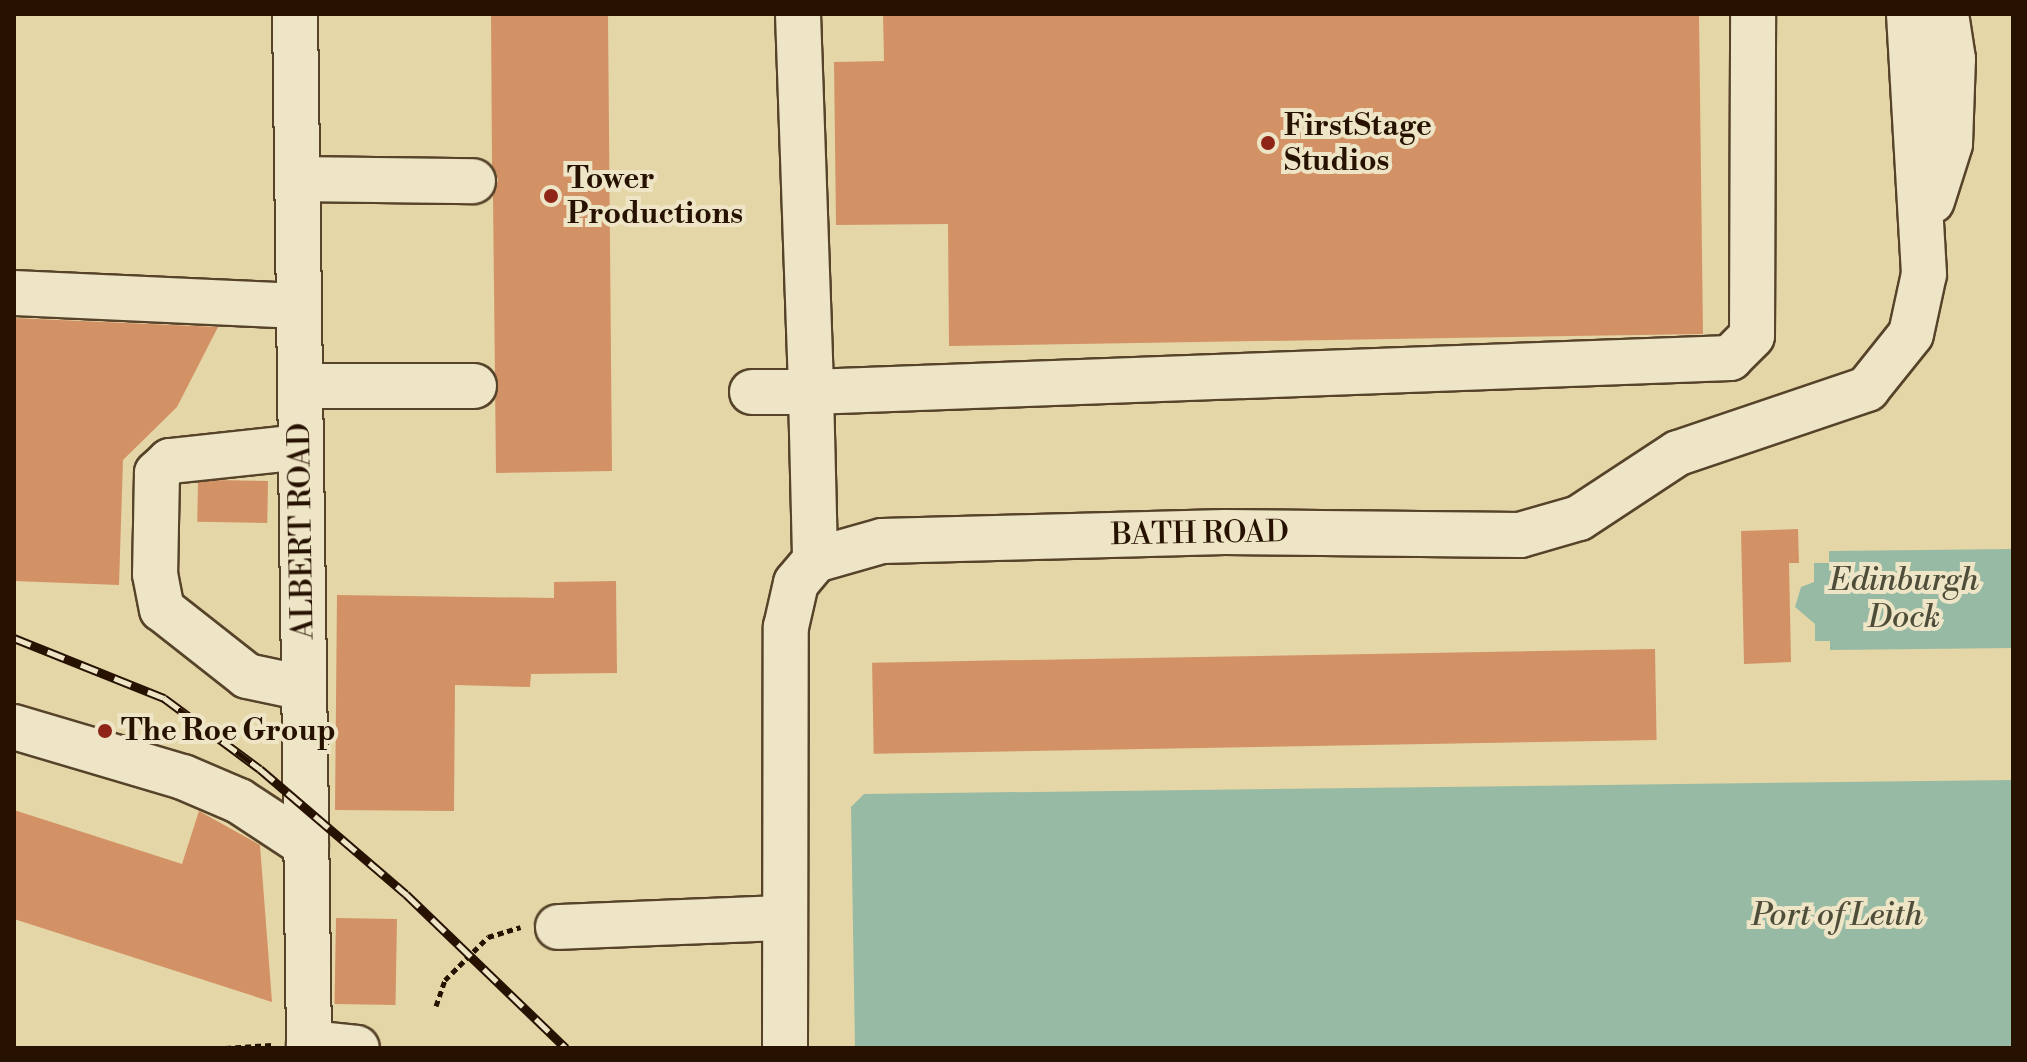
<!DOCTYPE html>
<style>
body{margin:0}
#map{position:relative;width:2027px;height:1062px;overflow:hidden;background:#e5d6a7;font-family:"Libre Bodoni",serif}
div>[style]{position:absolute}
.water>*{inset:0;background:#96baa3}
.building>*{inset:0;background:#d29266;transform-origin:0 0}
.path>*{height:5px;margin-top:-2.5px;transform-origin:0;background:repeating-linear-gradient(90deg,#271201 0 6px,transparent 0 10px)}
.roads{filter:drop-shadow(2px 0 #56432a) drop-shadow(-2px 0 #56432a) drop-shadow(0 2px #56432a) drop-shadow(0 -2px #56432a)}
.minor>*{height:44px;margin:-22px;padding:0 22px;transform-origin:22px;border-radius:22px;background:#eee4c6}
.rail>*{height:9px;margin-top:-4.5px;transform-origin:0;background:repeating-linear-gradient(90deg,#eee4c6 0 18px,#271201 0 36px);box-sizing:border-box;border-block:2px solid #271201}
.dots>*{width:22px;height:22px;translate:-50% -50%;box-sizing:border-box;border:4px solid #eee4c6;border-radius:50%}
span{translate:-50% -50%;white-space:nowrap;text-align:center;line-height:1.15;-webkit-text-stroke:8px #eee4c6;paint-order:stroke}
.poi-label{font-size:30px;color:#271201;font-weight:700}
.left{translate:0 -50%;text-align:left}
.street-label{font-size:30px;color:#271201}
.water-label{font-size:32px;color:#4e4d3a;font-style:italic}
.frame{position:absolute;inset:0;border:16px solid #271201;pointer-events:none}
</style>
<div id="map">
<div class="water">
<i style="clip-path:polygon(2013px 549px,2013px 648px,1830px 650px,1830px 641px,1815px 641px,1815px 624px,1795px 607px,1801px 587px,1814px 582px,1814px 563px,1829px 563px,1829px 551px)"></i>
<i style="clip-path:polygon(2013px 780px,2013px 1048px,855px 1048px,851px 807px,864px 794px)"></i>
</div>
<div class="building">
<i style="clip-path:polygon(491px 14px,608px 14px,612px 471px,496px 473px,493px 196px,498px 180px,492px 166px)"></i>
<i style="clip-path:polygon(883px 14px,1699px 14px,1703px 334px,949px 346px,948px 224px,836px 225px,834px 62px,884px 61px)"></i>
<i style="clip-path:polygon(14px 318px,218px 327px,177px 407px,123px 460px,119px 585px,14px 581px)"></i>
<i style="left:268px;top:481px;width:42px;height:70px;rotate:91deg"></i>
<i style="clip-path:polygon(1798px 529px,1799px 563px,1789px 563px,1791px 662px,1744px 664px,1741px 531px)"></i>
<i style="clip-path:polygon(616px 581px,617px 673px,531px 674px,530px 687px,455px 685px,454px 811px,335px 810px,337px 595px,554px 598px,554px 582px)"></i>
<i style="left:1655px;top:649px;width:91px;height:783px;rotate:89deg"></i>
<i style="clip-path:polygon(14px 810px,182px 864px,199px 811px,260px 845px,272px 1002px,14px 919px)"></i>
<i style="left:336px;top:918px;width:61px;height:86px;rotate:1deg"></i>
</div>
<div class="path">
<i style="left:436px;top:1006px;width:28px;rotate:-71deg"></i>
<i style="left:445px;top:980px;width:61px;rotate:-45deg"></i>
<i style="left:488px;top:937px;width:34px;rotate:-17deg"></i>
<i style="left:225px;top:1048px;width:47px;rotate:-3.7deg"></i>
</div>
<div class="roads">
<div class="minor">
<i style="left:295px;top:14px;width:1034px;rotate:89.22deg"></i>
<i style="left:798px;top:14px;width:378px;rotate:88deg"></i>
<i style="left:811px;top:392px;width:920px;rotate:-2.12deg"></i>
<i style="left:1730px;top:358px;width:31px;rotate:-45deg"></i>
<i style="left:1752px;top:336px;width:322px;rotate:-89.8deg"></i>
<i style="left:298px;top:179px;width:175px;rotate:0.7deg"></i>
<i style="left:1932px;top:201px;width:60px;rotate:-72.5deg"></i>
<i style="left:1950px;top:144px;width:85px;rotate:-88deg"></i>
<i style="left:1953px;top:59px;width:46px;rotate:-98.8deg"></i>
<i style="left:14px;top:293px;width:285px;rotate:2.6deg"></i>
<i style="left:301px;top:386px;width:173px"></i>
<i style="left:752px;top:392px;width:59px"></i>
<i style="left:811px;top:392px;width:168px;rotate:88.6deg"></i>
<i style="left:301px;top:447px;width:132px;rotate:173.9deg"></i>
<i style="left:170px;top:461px;width:18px;rotate:137deg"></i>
<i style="left:157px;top:473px;width:101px;rotate:91.1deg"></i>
<i style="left:155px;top:574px;width:36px;rotate:79deg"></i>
<i style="left:162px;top:609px;width:108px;rotate:38.2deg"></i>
<i style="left:247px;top:676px;width:58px;rotate:11.9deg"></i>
<i style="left:14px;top:727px;width:176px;rotate:16.5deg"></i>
<i style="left:183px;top:777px;width:61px;rotate:23.2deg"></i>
<i style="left:239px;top:801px;width:80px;rotate:33.3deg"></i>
<i style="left:558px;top:927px;width:226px;rotate:-2.3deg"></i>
<i style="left:309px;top:1043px;width:48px;rotate:5.9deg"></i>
<i style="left:785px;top:1048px;width:421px;rotate:-89.9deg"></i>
<i style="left:786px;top:627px;width:45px;rotate:-77.2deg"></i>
<i style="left:796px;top:583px;width:30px;rotate:-50deg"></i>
<i style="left:815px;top:560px;width:70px;rotate:-15.8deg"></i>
<i style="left:882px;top:541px;width:343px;rotate:-1.5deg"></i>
<i style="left:1225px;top:532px;width:295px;rotate:0.6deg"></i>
<i style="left:1520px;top:535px;width:61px;rotate:-16.1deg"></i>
<i style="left:1579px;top:518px;width:118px;rotate:-33.3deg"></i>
<i style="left:1678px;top:453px;width:200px;rotate:-18.7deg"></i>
<i style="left:1867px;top:389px;width:70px;rotate:-51.3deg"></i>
<i style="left:1911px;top:334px;width:61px;rotate:-77.8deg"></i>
<i style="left:1924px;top:274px;width:260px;rotate:-93.3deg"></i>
</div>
</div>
<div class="rail">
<i style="left:14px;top:638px;width:162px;rotate:21.8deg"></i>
<i style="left:164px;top:698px;width:119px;rotate:36.5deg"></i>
<i style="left:260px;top:769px;width:192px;rotate:40.6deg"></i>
<i style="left:406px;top:894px;width:222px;rotate:43.9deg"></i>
</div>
<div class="dots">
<i style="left:1268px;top:143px;background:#8f2418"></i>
<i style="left:551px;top:196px;background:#8f2418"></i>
<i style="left:105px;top:731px;background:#8f2418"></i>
</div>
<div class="poi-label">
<span class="left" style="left:1284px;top:143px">FirstStage<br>Studios</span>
<span class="left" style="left:567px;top:196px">Tower<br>Productions</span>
<span class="left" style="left:121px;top:731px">The Roe Group</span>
</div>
<div class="street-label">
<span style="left:302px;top:531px;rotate:-91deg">ALBERT ROAD</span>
<span style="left:1200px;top:534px;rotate:-1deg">BATH ROAD</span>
</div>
<div class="water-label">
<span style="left:1904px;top:599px">Edinburgh<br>Dock</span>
<span style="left:1837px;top:915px">Port of Leith</span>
</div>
<div class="frame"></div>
</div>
